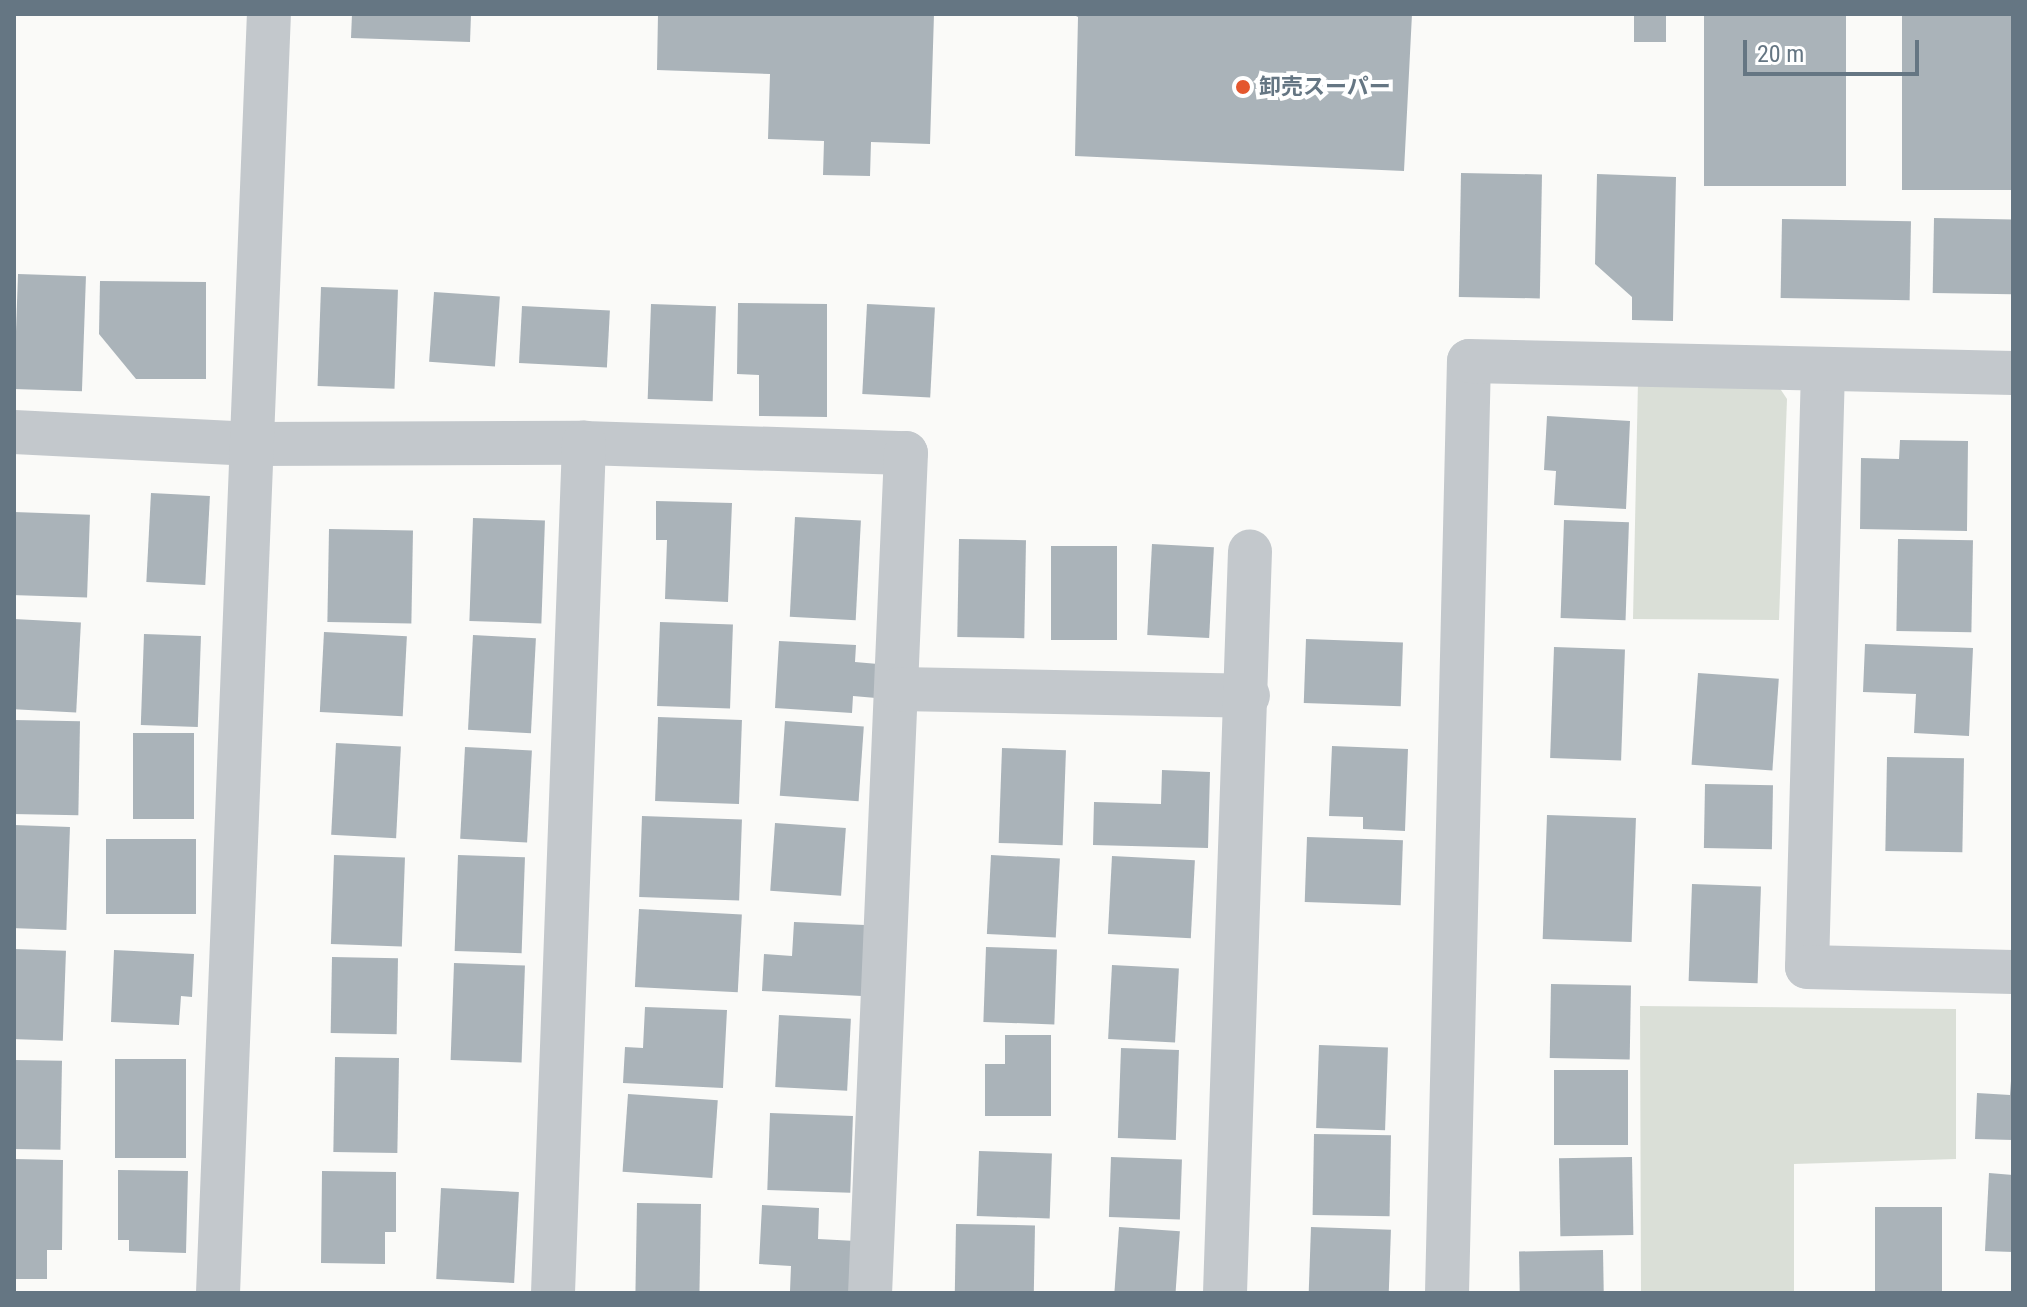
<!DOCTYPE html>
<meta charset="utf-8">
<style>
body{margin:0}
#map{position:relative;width:2027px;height:1307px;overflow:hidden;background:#fafaf8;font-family:"Roboto Condensed","Noto Sans JP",sans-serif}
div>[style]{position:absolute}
.green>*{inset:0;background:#dadfd7}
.building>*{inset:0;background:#aab3b9;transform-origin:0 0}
.street>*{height:44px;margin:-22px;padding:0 22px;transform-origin:22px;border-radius:22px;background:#c3c8cc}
.dots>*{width:22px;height:22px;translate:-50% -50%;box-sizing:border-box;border:4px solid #fff;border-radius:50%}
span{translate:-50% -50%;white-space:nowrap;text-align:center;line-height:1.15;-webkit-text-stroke:8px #fff;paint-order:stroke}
.poi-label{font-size:22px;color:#657683;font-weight:700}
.left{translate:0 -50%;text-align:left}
.frame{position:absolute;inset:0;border:16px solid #657683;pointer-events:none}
.scale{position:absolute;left:1743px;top:40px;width:176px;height:36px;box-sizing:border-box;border:4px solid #657683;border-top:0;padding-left:10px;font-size:24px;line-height:28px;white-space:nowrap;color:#657683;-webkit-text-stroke:6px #fff;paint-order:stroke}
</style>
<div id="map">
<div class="green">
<i style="clip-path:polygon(1638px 381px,1775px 381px,1787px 399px,1779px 620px,1633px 619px)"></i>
<i style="clip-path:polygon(1640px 1006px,1956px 1009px,1956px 1159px,1794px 1164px,1794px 1293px,1641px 1293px)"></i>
</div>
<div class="building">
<i style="clip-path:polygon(352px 14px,471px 14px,470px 42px,351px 38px)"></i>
<i style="clip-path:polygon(658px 14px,934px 14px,930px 144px,871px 142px,870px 176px,823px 175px,824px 141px,768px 139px,770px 74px,657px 70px)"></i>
<i style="clip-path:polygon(1072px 14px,1412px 14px,1404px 171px,1075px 156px,1078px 17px)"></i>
<i style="left:1634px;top:14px;width:32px;height:28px"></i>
<i style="left:1704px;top:14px;width:142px;height:172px"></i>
<i style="left:1902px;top:14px;width:111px;height:176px"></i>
<i style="left:1461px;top:173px;width:81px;height:124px;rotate:1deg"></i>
<i style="clip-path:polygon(1597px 174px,1676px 177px,1673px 321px,1632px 320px,1632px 297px,1595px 264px)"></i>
<i style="left:1934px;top:218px;width:79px;height:75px;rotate:1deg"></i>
<i style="left:1782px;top:219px;width:129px;height:79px;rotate:1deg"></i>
<i style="left:18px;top:274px;width:68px;height:115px;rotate:2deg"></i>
<i style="clip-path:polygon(100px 281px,206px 282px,206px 379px,136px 379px,99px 334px)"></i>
<i style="left:321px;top:287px;width:77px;height:99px;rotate:2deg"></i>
<i style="left:434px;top:292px;width:66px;height:70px;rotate:4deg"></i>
<i style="clip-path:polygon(738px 303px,827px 304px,827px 417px,759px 416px,759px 375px,737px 374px)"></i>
<i style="left:651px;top:304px;width:65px;height:95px;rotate:2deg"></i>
<i style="left:867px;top:304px;width:68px;height:90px;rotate:3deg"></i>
<i style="left:522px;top:306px;width:88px;height:57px;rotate:3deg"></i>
<i style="clip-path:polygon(1547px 416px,1630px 421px,1626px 509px,1554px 505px,1556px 471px,1544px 470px)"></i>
<i style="clip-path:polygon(1900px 440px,1968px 441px,1967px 531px,1860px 529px,1861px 458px,1899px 459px)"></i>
<i style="left:151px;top:493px;width:59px;height:89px;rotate:3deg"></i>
<i style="clip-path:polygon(656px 501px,732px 503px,728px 602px,665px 599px,667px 540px,656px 540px)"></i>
<i style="left:14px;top:512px;width:76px;height:83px;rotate:2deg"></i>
<i style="left:795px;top:517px;width:66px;height:100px;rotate:3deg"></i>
<i style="left:473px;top:518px;width:72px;height:103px;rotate:2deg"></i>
<i style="left:1564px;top:520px;width:65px;height:98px;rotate:2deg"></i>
<i style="left:329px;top:529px;width:84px;height:93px;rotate:1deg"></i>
<i style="left:959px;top:539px;width:67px;height:98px;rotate:1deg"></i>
<i style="left:1898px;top:539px;width:75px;height:92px;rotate:1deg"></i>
<i style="left:1152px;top:544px;width:62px;height:91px;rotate:3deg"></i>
<i style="left:1051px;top:546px;width:66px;height:94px"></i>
<i style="left:14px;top:619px;width:67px;height:90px;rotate:3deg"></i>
<i style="left:660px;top:622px;width:73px;height:84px;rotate:2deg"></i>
<i style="left:324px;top:632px;width:83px;height:80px;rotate:3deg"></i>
<i style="left:144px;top:634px;width:57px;height:91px;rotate:2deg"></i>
<i style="left:473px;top:635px;width:63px;height:95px;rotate:3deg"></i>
<i style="left:1306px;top:639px;width:97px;height:64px;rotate:2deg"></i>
<i style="clip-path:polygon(779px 641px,856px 645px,855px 662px,878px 664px,876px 698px,853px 696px,852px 713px,775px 708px)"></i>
<i style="clip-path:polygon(1865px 644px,1973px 648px,1969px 736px,1914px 733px,1916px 694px,1863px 692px)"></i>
<i style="left:1554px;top:647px;width:71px;height:111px;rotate:2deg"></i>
<i style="left:1698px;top:673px;width:81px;height:92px;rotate:4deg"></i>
<i style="left:658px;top:717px;width:84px;height:84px;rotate:2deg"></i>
<i style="left:14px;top:720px;width:66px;height:94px;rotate:1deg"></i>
<i style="left:785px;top:721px;width:79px;height:75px;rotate:4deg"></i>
<i style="left:133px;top:733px;width:61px;height:86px"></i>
<i style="left:336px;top:743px;width:65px;height:92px;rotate:3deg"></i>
<i style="clip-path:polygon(1332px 746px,1408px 749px,1405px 831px,1363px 829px,1363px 817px,1329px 816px)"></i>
<i style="left:465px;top:747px;width:67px;height:92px;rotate:3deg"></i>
<i style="left:1002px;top:748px;width:64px;height:95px;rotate:2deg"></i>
<i style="left:1887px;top:757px;width:77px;height:94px;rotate:1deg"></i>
<i style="clip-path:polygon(1162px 770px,1210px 772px,1208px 848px,1093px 845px,1094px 802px,1161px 804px)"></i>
<i style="left:1705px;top:784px;width:68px;height:64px;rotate:1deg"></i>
<i style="left:1547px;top:815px;width:89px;height:124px;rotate:2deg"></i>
<i style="left:642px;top:816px;width:100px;height:81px;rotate:2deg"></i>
<i style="left:775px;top:823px;width:71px;height:68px;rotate:4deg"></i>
<i style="left:14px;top:825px;width:56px;height:103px;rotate:2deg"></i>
<i style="left:1307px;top:837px;width:96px;height:65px;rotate:2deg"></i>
<i style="left:106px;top:839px;width:90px;height:75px"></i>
<i style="left:334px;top:855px;width:71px;height:89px;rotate:2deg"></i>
<i style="left:458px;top:855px;width:67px;height:96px;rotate:2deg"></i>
<i style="left:991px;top:855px;width:69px;height:79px;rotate:3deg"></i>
<i style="left:1112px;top:856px;width:83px;height:78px;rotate:3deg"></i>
<i style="left:1692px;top:884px;width:69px;height:97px;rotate:2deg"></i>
<i style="left:639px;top:909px;width:103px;height:78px;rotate:3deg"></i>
<i style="clip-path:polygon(794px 922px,865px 925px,862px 996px,762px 991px,764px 954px,792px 956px)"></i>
<i style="left:986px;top:947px;width:71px;height:75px;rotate:2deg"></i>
<i style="left:14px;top:949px;width:52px;height:90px;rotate:2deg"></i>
<i style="clip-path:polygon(114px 950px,194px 954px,192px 997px,181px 996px,179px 1025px,111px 1022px)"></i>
<i style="left:332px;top:957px;width:66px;height:76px;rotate:1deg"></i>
<i style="left:454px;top:963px;width:71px;height:97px;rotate:2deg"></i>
<i style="left:1112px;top:965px;width:67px;height:74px;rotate:3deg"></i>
<i style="left:1551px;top:984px;width:80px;height:74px;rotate:1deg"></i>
<i style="clip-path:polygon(645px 1007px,727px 1010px,723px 1088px,623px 1083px,625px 1047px,643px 1048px)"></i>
<i style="left:779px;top:1015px;width:72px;height:72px;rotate:3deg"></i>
<i style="clip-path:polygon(1005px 1035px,1051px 1035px,1051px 1116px,985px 1116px,985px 1064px,1005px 1064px)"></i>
<i style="left:1319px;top:1045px;width:69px;height:83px;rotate:2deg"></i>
<i style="left:1121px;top:1048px;width:58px;height:90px;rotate:2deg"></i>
<i style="left:335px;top:1057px;width:64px;height:95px;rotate:1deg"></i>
<i style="left:115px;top:1059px;width:71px;height:99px"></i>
<i style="left:14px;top:1060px;width:48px;height:89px;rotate:1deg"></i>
<i style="left:1554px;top:1070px;width:74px;height:75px"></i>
<i style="clip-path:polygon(2011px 1081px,2013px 1140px,1975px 1139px,1977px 1093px,2010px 1095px)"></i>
<i style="left:628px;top:1094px;width:90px;height:78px;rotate:4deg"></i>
<i style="left:770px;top:1113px;width:83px;height:77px;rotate:2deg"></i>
<i style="left:1314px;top:1134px;width:77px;height:81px;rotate:1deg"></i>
<i style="left:979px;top:1151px;width:73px;height:65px;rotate:2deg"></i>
<i style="left:1111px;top:1157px;width:71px;height:60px;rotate:2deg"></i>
<i style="left:1632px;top:1157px;width:78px;height:73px;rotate:89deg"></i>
<i style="clip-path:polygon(14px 1159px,63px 1160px,62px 1250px,47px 1250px,47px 1279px,14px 1279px)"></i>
<i style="clip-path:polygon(118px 1170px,188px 1171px,186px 1253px,129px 1251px,129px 1240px,118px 1240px)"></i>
<i style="clip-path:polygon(322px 1171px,396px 1172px,396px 1232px,385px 1232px,385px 1264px,321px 1263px)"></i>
<i style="clip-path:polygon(1989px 1173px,2013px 1175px,2013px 1252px,1985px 1251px)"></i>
<i style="left:441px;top:1188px;width:78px;height:91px;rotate:3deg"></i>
<i style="left:637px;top:1203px;width:64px;height:88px;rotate:1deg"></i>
<i style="clip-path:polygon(762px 1205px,819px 1208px,818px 1239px,856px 1241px,854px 1293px,790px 1291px,791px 1266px,759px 1264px)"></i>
<i style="left:1942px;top:1207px;width:86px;height:67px;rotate:90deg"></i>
<i style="left:956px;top:1224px;width:79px;height:69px;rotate:1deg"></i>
<i style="left:1119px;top:1227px;width:61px;height:66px;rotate:4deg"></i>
<i style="left:1311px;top:1227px;width:80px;height:66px;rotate:2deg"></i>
<i style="left:1603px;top:1250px;width:43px;height:84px;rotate:89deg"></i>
</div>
<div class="street">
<i style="left:1823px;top:369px;width:598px;rotate:91.53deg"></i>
<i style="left:1807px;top:967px;width:206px;rotate:1.4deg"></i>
<i style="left:14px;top:432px;width:239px;rotate:2.9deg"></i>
<i style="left:253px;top:444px;width:331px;rotate:-0.2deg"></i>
<i style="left:584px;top:443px;width:322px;rotate:1.8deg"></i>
<i style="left:906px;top:453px;width:841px;rotate:92.45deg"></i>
<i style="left:899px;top:689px;width:349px;rotate:1.1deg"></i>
<i style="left:218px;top:1293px;width:1280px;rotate:-87.72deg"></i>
<i style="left:553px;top:1293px;width:851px;rotate:-87.91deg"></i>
<i style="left:1225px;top:1293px;width:742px;rotate:-88.07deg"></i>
<i style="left:1447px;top:1293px;width:932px;rotate:-88.65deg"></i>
<i style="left:1469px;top:361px;width:544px;rotate:1.26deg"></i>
</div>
<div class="dots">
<i style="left:1243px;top:87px;background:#e4572e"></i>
</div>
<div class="poi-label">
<span class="left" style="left:1259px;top:87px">卸売スーパー</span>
</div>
<div class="frame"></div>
<div class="scale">20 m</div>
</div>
